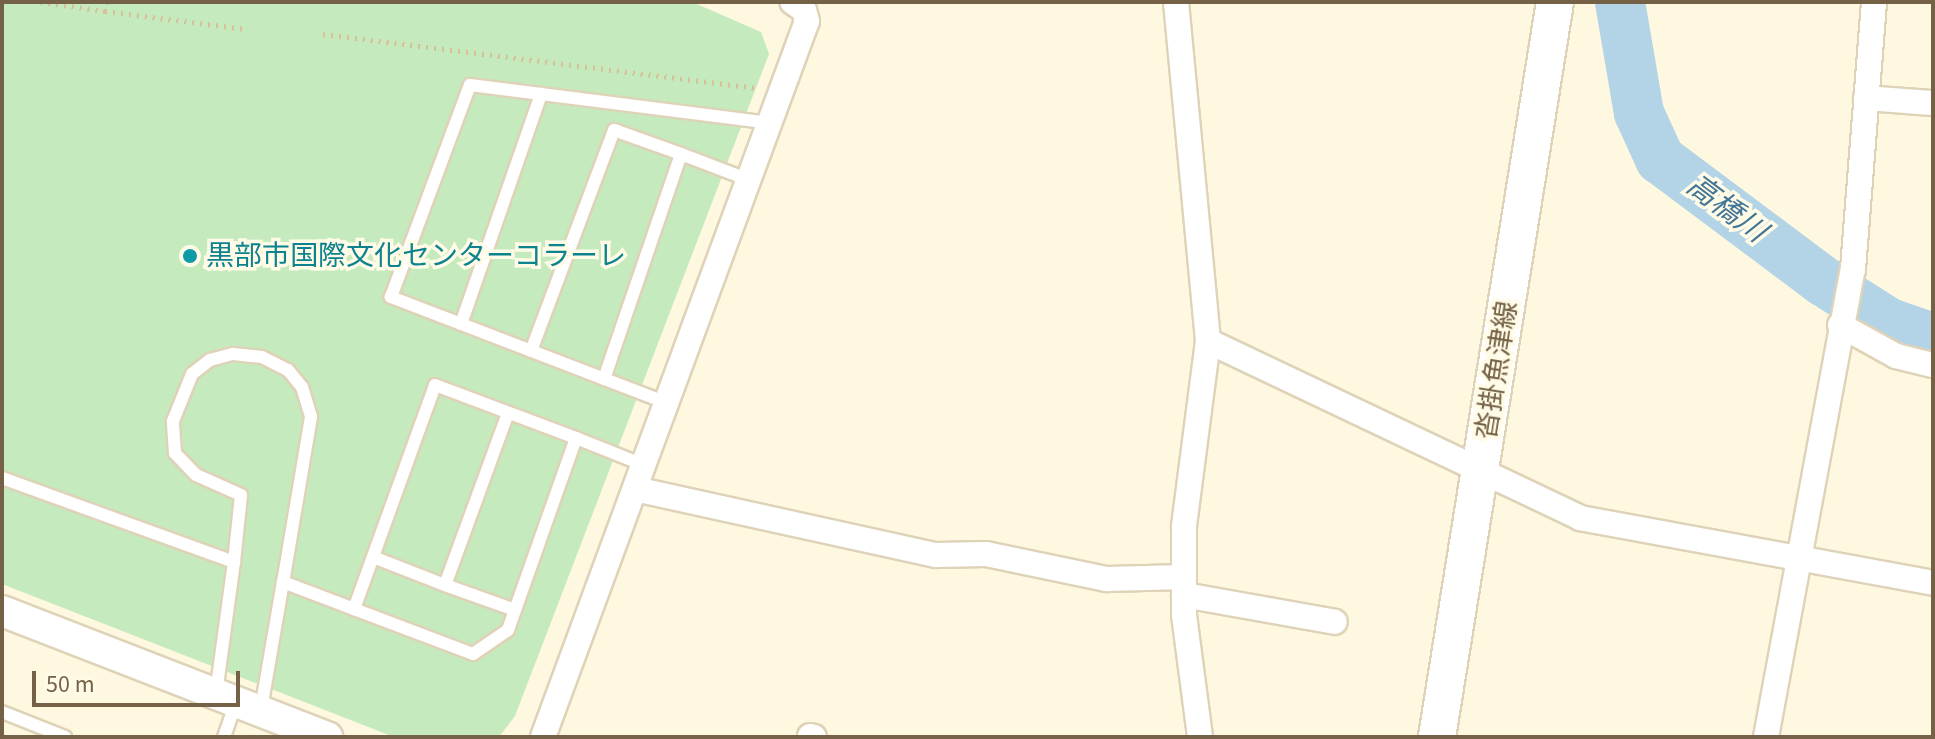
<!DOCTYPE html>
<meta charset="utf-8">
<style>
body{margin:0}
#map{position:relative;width:1935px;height:739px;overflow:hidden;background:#fdf8df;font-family:"Source Sans 3","Noto Sans JP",sans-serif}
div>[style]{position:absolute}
.green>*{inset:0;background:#c5eabe}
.river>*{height:50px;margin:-25px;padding:0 25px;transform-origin:25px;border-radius:25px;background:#b3d3e7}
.path>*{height:5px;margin-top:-2.5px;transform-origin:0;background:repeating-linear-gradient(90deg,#d8c099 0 2px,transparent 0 8px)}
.roads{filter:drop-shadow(2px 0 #ded3b8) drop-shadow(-2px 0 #ded3b8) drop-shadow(0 2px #ded3b8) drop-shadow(0 -2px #ded3b8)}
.service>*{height:12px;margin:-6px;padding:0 6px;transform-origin:6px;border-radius:6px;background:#fff}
.minor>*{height:24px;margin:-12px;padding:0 12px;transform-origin:12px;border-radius:12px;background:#fff}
.tertiary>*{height:30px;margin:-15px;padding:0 15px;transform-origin:15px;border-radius:15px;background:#fff}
.secondary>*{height:36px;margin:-18px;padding:0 18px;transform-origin:18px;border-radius:18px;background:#fff}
.dots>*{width:22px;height:22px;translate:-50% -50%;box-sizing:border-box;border:4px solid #fffbe6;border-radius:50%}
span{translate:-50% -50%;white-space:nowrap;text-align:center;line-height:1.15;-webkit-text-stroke:7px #fffbe6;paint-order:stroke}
.culture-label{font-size:28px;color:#0d838f}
.left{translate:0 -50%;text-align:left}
.street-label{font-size:28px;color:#746146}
.water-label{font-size:30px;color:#447697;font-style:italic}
.frame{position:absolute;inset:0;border:4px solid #746146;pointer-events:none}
.scale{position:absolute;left:32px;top:671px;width:208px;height:36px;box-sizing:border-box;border:4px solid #746146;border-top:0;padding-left:10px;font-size:24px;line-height:28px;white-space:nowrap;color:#746146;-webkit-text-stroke:6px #fffbe6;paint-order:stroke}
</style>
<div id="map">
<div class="green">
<i style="clip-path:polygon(2px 2px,692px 2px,761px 32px,769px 54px,515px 716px,499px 737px,394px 737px,2px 584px)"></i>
</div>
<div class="river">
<i style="left:1620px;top:2px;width:113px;rotate:80.3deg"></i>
<i style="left:1639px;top:113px;width:51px;rotate:65.5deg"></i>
<i style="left:1660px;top:159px;width:204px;rotate:36.8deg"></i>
<i style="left:1823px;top:281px;width:78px;rotate:32.5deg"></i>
<i style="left:1889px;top:323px;width:46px;rotate:18.8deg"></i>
</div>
<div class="path">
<i style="left:40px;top:2px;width:66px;rotate:7.9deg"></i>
<i style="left:106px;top:2px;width:9px;rotate:96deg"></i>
<i style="left:105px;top:11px;width:142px;rotate:7.3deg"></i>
<i style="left:323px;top:34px;width:437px;rotate:7.1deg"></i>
</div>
<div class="roads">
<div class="service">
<i style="left:461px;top:324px;width:244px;rotate:-70.8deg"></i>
<i style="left:531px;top:351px;width:236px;rotate:-69.4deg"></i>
<i style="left:614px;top:130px;width:71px;rotate:19.7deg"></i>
<i style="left:604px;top:379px;width:238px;rotate:-71.1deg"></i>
<i style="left:681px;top:154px;width:73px;rotate:20.9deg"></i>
<i style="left:667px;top:403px;width:296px;rotate:-159deg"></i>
<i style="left:391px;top:297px;width:226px;rotate:-69.6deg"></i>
<i style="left:470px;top:85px;width:302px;rotate:7.2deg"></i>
<i style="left:508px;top:413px;width:183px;rotate:110.1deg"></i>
<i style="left:445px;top:585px;width:74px;rotate:19.7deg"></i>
<i style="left:576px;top:438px;width:204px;rotate:109.5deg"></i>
<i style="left:508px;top:630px;width:42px;rotate:145.6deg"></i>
<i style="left:473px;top:654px;width:127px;rotate:-159.3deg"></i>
<i style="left:354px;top:609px;width:238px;rotate:-70.1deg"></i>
<i style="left:435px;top:385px;width:151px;rotate:20.6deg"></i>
<i style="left:576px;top:438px;width:73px;rotate:21.7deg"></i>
<i style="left:2px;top:478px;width:247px;rotate:19.9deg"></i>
<i style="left:234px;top:562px;width:133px;rotate:97.8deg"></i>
<i style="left:373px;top:557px;width:77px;rotate:21.3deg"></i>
<i style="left:234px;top:562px;width:67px;rotate:-84deg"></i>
<i style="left:241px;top:495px;width:49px;rotate:-156deg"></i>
<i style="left:196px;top:475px;width:30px;rotate:-134deg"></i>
<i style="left:175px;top:453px;width:32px;rotate:-94deg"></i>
<i style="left:173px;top:421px;width:51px;rotate:-68deg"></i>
<i style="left:192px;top:374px;width:23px;rotate:-38deg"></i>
<i style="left:210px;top:360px;width:24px;rotate:-15deg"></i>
<i style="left:233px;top:354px;width:29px;rotate:6deg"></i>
<i style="left:262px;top:357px;width:29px;rotate:27deg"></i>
<i style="left:288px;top:370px;width:22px;rotate:51deg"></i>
<i style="left:302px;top:387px;width:31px;rotate:73deg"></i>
<i style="left:311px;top:417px;width:167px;rotate:99.6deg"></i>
<i style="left:261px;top:709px;width:129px;rotate:-80.2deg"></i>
<i style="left:283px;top:582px;width:76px;rotate:20.8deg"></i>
<i style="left:2px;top:712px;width:68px;rotate:21.6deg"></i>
<i style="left:224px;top:737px;width:37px;rotate:-71deg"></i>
</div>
<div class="minor">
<i style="left:1176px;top:2px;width:341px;rotate:84.6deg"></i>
<i style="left:1208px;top:341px;width:188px;rotate:97.4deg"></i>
<i style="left:1184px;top:527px;width:88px;rotate:90deg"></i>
<i style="left:1184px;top:615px;width:123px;rotate:82.5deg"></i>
<i style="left:1866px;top:98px;width:67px;rotate:4.3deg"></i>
<i style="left:1840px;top:325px;width:64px;rotate:29deg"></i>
<i style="left:1896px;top:356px;width:38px;rotate:14deg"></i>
<i style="left:1208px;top:341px;width:412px;rotate:25.4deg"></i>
<i style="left:1580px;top:518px;width:359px;rotate:10.4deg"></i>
<i style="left:635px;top:489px;width:308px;rotate:12.4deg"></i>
<i style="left:936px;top:555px;width:50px;rotate:-1.1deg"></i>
<i style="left:986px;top:554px;width:124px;rotate:11.7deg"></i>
<i style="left:1107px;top:579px;width:77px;rotate:-1.5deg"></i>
<i style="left:1184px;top:595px;width:153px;rotate:10.1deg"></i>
<i style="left:810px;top:736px;width:4px;rotate:14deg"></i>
<i style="left:543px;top:737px;width:763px;rotate:-69.76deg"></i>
<i style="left:807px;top:21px;width:11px;rotate:-105deg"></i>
<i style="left:804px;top:10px;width:14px;rotate:-146deg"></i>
<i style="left:1766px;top:737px;width:476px;rotate:-79.5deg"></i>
<i style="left:1853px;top:269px;width:268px;rotate:-85.5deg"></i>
</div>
<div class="tertiary">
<i style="left:2px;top:611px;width:349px;rotate:21.2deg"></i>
</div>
<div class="secondary">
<i style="left:1437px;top:737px;width:744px;rotate:-80.88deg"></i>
</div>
</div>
<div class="dots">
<i style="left:190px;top:256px;background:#0f9aa8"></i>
</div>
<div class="culture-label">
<span class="left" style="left:206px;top:256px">黒部市国際文化センターコラーレ</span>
</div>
<div class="street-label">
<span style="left:1497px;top:370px;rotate:-81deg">沓掛魚津線</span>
</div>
<div class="water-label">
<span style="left:1726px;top:209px;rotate:37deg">高橋川</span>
</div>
<div class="frame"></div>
<div class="scale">50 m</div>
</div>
